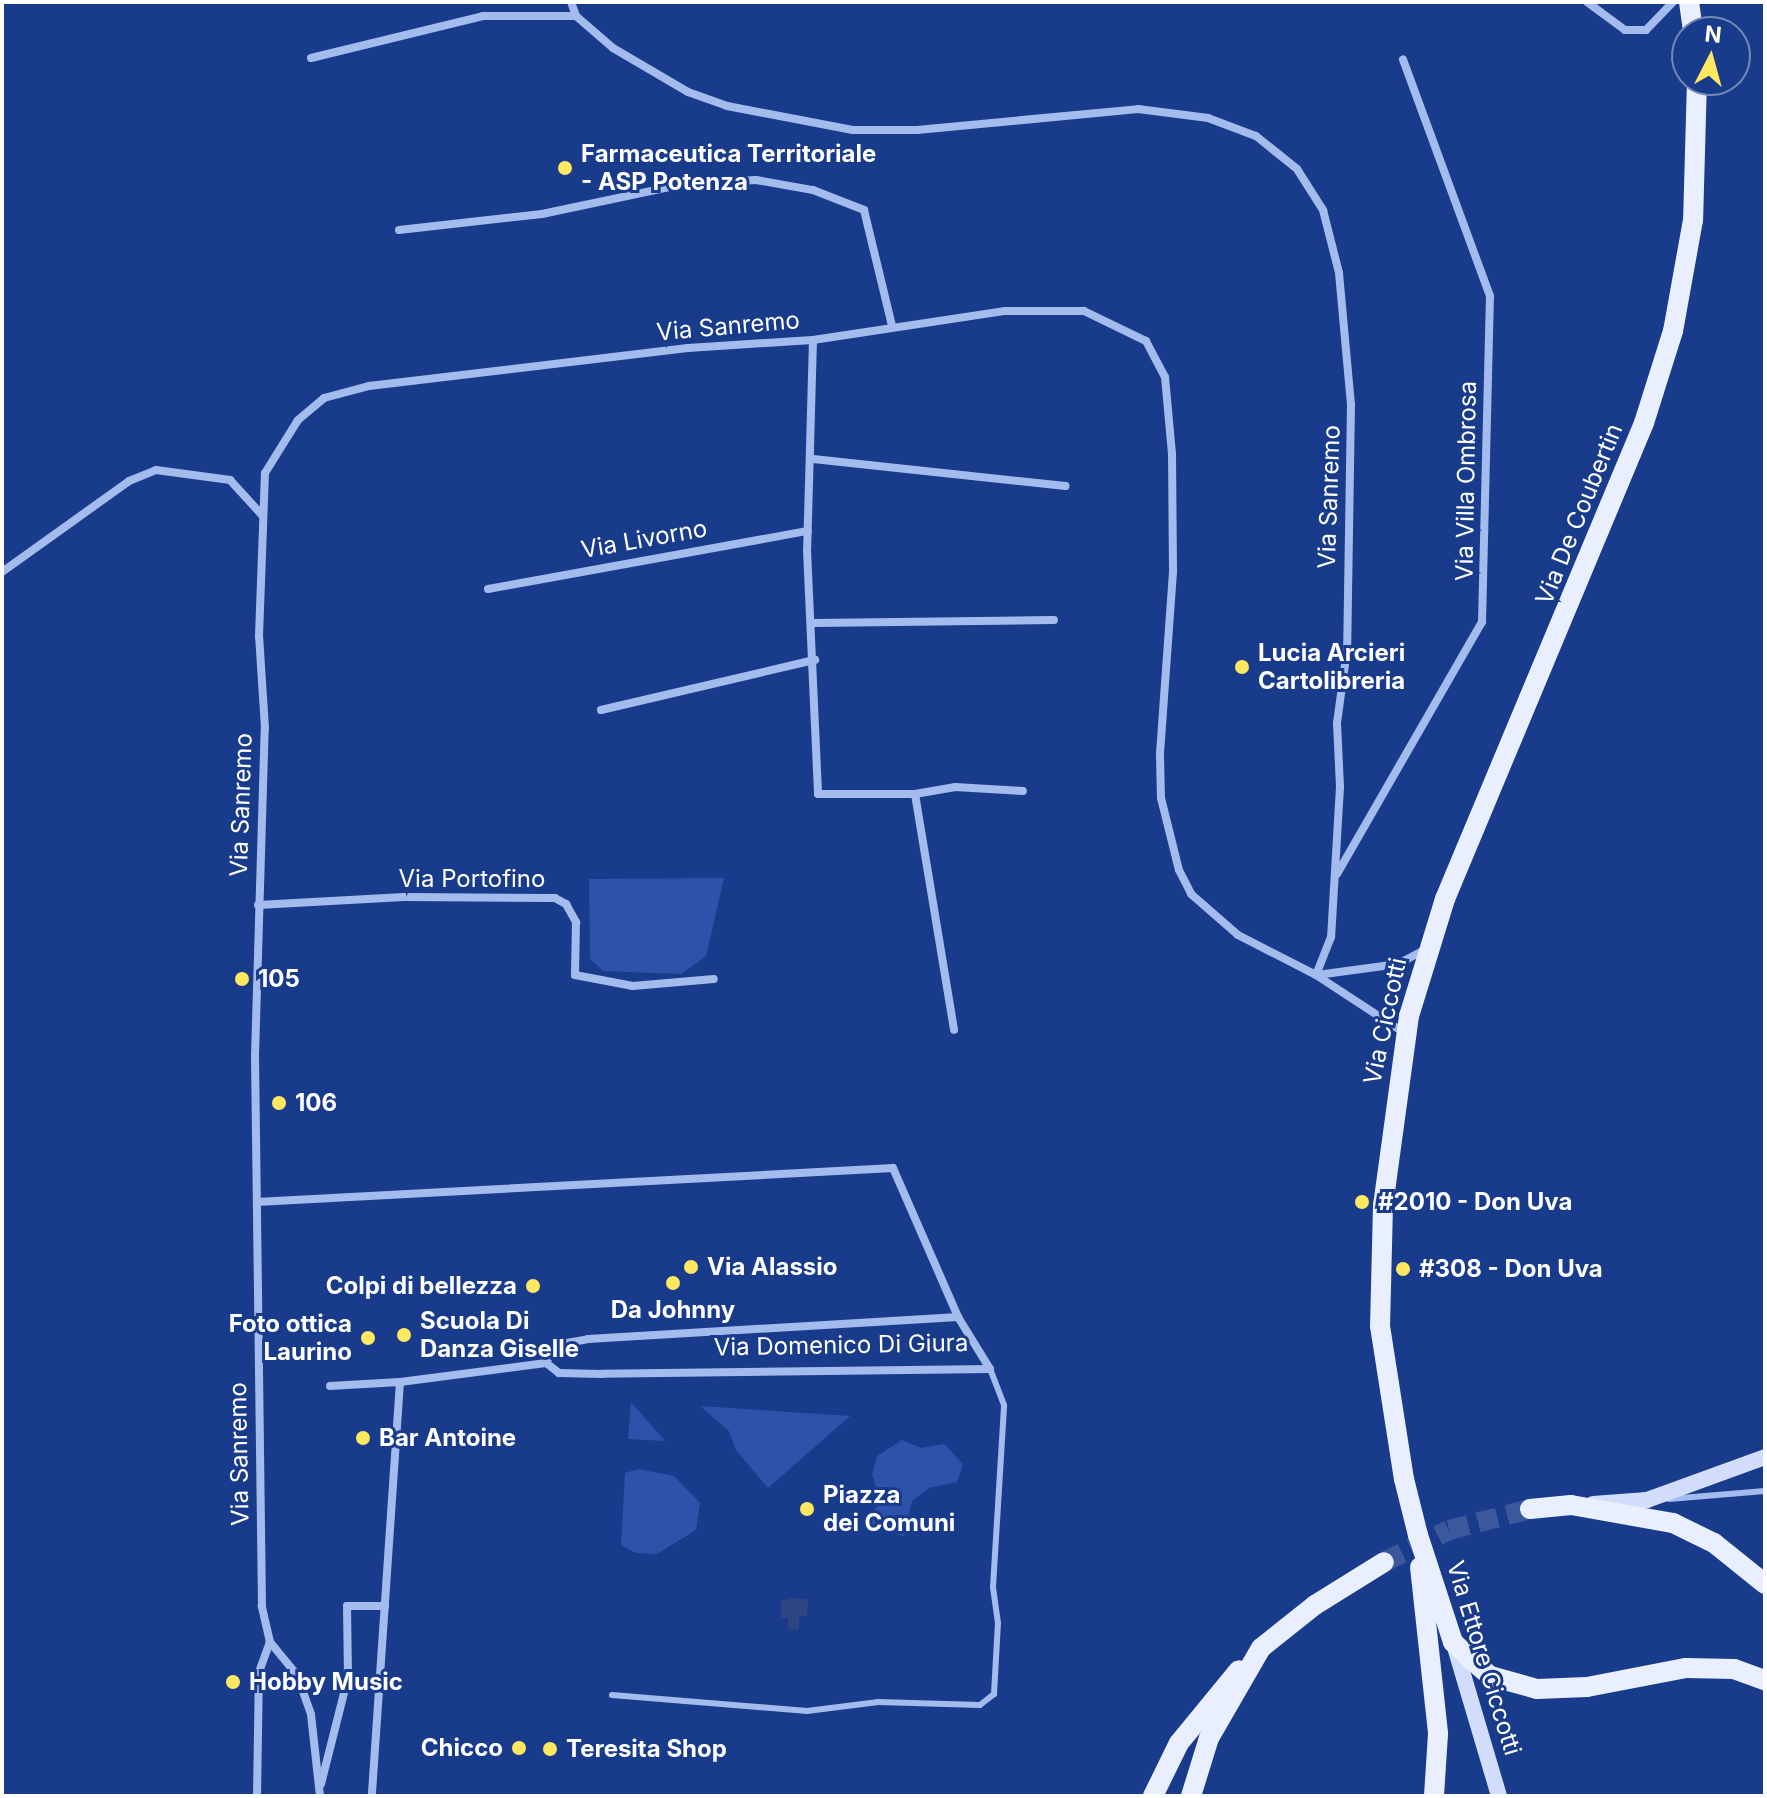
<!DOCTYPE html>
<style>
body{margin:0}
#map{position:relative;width:1767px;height:1798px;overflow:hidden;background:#193b8b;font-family:Inter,sans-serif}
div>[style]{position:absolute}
.green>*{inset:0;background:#2c53a9}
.water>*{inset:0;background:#2d4682}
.primary-tunnel>*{height:20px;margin-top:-10px;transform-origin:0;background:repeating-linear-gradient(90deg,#3c589c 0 20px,transparent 0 30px)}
.lane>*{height:6px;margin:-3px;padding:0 3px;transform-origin:3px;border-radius:3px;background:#a4bbee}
.street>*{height:8px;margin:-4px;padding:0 4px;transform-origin:4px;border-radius:4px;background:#a4bbee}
.secondary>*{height:16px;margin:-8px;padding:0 8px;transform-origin:8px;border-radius:8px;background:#d1ddfa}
.primary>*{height:20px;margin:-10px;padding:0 10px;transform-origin:10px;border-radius:10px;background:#eaefff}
.dots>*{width:22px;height:22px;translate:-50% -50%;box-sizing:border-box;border:4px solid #193b8b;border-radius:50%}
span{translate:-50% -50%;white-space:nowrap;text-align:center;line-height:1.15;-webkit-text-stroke:6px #193b8b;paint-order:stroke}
.poi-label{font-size:24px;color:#fff;font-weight:700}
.left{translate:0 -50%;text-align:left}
.right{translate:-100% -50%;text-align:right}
.street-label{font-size:24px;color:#fff}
.frame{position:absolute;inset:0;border:4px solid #fff;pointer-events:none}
.north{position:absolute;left:1671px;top:16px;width:80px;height:80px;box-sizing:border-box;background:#193b8b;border:2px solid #7589b9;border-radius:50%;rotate:6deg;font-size:22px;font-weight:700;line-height:32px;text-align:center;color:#fff}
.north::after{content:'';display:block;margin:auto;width:28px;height:36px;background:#ffe760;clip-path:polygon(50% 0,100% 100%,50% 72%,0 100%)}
</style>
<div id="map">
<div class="green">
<i style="clip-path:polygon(724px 878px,706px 956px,681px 974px,603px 971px,590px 959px,589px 879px)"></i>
<i style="clip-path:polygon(631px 1402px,665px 1441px,628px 1439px)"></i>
<i style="clip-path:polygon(700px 1406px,850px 1416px,768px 1488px,736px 1450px,729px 1431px)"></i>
<i style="clip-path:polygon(902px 1440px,921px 1448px,944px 1444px,963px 1464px,957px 1482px,929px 1488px,912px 1501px,904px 1536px,864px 1525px,881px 1500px,872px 1475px,877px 1456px)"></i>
<i style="clip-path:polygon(638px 1469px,674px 1476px,700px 1503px,696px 1530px,657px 1554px,636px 1553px,621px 1545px,625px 1473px)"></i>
</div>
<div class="water">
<i style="clip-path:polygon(793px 1598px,808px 1599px,807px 1616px,799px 1616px,799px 1630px,788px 1629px,788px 1618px,781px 1618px,781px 1601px)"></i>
</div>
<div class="primary-tunnel">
<i style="left:1384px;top:1562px;width:72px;rotate:-26.2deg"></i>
<i style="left:1449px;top:1530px;width:84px;rotate:-14.5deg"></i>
</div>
<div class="lane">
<i style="left:1669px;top:1499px;width:96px;rotate:-4.8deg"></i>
<i style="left:612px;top:1695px;width:196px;rotate:4.7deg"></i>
<i style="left:807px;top:1711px;width:72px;rotate:-7.2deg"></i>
<i style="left:878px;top:1702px;width:102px;rotate:1.7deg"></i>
<i style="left:980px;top:1705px;width:18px;rotate:-38deg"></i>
<i style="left:994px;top:1694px;width:71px;rotate:-86.8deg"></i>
<i style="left:998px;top:1623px;width:36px;rotate:-98deg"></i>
<i style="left:993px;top:1587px;width:182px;rotate:-86.5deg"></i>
<i style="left:1004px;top:1405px;width:39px;rotate:-111deg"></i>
</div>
<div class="street">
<i style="left:571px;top:2px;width:15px;rotate:70deg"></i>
<i style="left:576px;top:16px;width:49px;rotate:40.9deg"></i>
<i style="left:613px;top:48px;width:87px;rotate:30.4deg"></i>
<i style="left:688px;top:92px;width:41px;rotate:19.7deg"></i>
<i style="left:727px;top:106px;width:128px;rotate:10.8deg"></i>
<i style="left:853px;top:130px;width:64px"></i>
<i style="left:917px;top:130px;width:222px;rotate:-5.4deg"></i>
<i style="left:1138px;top:109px;width:71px;rotate:7.3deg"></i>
<i style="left:1208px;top:118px;width:51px;rotate:20.6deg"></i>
<i style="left:1256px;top:136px;width:53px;rotate:38.8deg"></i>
<i style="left:1297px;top:169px;width:49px;rotate:57.6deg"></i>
<i style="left:1323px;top:210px;width:65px;rotate:75.7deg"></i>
<i style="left:1339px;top:273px;width:132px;rotate:84.8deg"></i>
<i style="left:1351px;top:404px;width:246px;rotate:90.9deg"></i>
<i style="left:1347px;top:650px;width:74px;rotate:97.8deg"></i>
<i style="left:1337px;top:723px;width:64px;rotate:87.3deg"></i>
<i style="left:1340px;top:787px;width:150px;rotate:93.4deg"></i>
<i style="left:1331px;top:937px;width:41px;rotate:111.5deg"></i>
<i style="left:1587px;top:2px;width:47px;rotate:36.4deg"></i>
<i style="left:1625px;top:30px;width:21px"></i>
<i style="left:1646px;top:30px;width:39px;rotate:-46deg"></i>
<i style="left:311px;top:58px;width:177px;rotate:-13.7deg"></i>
<i style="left:483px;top:16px;width:93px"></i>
<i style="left:399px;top:230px;width:144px;rotate:-6.4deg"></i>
<i style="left:542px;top:214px;width:141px;rotate:-11.9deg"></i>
<i style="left:680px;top:185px;width:76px;rotate:-3.8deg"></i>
<i style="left:756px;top:180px;width:58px;rotate:10deg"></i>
<i style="left:813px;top:190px;width:55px;rotate:21.4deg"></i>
<i style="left:864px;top:210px;width:119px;rotate:76.4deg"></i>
<i style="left:813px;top:340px;width:210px;rotate:91.6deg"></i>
<i style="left:807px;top:550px;width:244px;rotate:87.4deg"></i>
<i style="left:818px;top:794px;width:97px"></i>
<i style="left:915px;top:794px;width:41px;rotate:-9.9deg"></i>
<i style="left:955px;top:787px;width:68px;rotate:3.4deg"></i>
<i style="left:813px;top:459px;width:254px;rotate:6.1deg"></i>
<i style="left:2px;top:572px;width:156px;rotate:-35.6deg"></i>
<i style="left:129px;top:481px;width:29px;rotate:-22deg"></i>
<i style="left:156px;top:470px;width:75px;rotate:7.7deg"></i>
<i style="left:230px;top:480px;width:47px;rotate:47.6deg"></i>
<i style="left:488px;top:589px;width:325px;rotate:-10.3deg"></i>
<i style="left:814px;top:623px;width:240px;rotate:-0.7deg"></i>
<i style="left:601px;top:710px;width:220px;rotate:-13.2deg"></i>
<i style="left:915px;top:794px;width:239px;rotate:80.6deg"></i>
<i style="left:1337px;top:874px;width:291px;rotate:-60.1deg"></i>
<i style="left:1482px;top:622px;width:326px;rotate:-88.6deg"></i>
<i style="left:1490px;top:296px;width:252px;rotate:-110.2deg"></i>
<i style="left:258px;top:905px;width:146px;rotate:-3.1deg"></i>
<i style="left:404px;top:897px;width:151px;rotate:0.4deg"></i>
<i style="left:555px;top:898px;width:13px;rotate:29deg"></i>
<i style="left:566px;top:904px;width:21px;rotate:61deg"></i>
<i style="left:576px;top:922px;width:53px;rotate:91.1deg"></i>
<i style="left:575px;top:975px;width:59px;rotate:10.7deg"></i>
<i style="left:633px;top:986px;width:81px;rotate:-4.9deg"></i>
<i style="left:1317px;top:975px;width:82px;rotate:-7.7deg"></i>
<i style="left:1398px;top:964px;width:32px;rotate:-28deg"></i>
<i style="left:257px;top:1202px;width:637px;rotate:-3.06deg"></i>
<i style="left:893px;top:1168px;width:163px;rotate:66.4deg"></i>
<i style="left:958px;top:1317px;width:61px;rotate:58.4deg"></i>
<i style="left:990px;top:1369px;width:388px;rotate:179.3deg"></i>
<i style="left:602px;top:1374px;width:43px;rotate:-178.7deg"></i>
<i style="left:559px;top:1373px;width:16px;rotate:-142deg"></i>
<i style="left:546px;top:1363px;width:147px;rotate:172.6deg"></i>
<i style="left:400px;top:1382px;width:415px;rotate:93.9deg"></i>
<i style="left:546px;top:1363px;width:20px;rotate:-63deg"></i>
<i style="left:555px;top:1345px;width:34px;rotate:-10deg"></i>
<i style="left:588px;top:1339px;width:371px;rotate:-3.4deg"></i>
<i style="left:330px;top:1386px;width:70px;rotate:-3.3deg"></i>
<i style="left:321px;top:1784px;width:110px;rotate:-75.8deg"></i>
<i style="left:348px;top:1677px;width:71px;rotate:-90.8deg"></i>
<i style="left:347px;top:1606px;width:38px"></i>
<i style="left:257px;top:1796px;width:124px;rotate:-89.1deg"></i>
<i style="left:259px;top:1672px;width:32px;rotate:-70deg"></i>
<i style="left:320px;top:1796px;width:82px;rotate:-96.3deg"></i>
<i style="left:311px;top:1714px;width:41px;rotate:-109.7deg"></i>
<i style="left:297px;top:1675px;width:43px;rotate:-129.3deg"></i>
<i style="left:270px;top:1642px;width:37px;rotate:-103deg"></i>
<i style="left:262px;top:1606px;width:550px;rotate:-90.73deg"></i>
<i style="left:255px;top:1056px;width:328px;rotate:-88.3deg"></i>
<i style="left:265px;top:728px;width:92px;rotate:-93.7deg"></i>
<i style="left:259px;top:636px;width:163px;rotate:-87.9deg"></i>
<i style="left:265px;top:473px;width:62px;rotate:-58.1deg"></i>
<i style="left:298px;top:420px;width:34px;rotate:-40deg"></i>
<i style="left:324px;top:398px;width:47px;rotate:-14.9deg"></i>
<i style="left:369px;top:386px;width:321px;rotate:-6.8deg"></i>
<i style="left:688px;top:348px;width:125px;rotate:-3.7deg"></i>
<i style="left:813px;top:340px;width:193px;rotate:-8.6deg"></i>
<i style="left:1004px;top:311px;width:80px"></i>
<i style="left:1084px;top:311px;width:69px;rotate:25.8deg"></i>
<i style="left:1146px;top:341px;width:41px;rotate:62.2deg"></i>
<i style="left:1165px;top:377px;width:77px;rotate:84.8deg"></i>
<i style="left:1172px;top:454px;width:118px;rotate:89.5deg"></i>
<i style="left:1173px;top:572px;width:183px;rotate:94.1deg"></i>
<i style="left:1160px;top:755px;width:43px;rotate:88.7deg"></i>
<i style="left:1161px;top:798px;width:74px;rotate:76deg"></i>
<i style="left:1179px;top:870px;width:27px;rotate:63deg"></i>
<i style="left:1191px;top:894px;width:62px;rotate:41.1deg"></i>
<i style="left:1238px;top:935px;width:88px;rotate:27.1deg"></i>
<i style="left:1316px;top:975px;width:108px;rotate:33.2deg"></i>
</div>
<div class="secondary">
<i style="left:1593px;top:1504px;width:54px;rotate:-4.2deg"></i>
<i style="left:1647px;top:1500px;width:126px;rotate:-20deg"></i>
<i style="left:1454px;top:1644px;width:159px;rotate:73.5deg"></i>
</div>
<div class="primary">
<i style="left:1689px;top:2px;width:30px;rotate:82deg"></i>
<i style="left:1697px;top:80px;width:140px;rotate:91.6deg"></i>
<i style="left:1693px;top:220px;width:113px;rotate:100.2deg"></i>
<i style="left:1673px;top:331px;width:96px;rotate:107.5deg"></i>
<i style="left:1644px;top:423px;width:516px;rotate:112.69deg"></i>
<i style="left:1445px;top:899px;width:122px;rotate:107.1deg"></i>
<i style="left:1409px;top:1016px;width:191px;rotate:97.8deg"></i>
<i style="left:1383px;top:1205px;width:121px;rotate:91.4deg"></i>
<i style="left:1380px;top:1326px;width:155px;rotate:81.1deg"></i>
<i style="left:1404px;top:1479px;width:58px;rotate:76deg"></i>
<i style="left:1418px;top:1535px;width:113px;rotate:71.9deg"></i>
<i style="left:1453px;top:1642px;width:29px;rotate:44deg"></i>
<i style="left:1474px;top:1662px;width:21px;rotate:41deg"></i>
<i style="left:1490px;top:1676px;width:49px;rotate:15.5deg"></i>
<i style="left:1537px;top:1689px;width:50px;rotate:-2.3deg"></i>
<i style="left:1587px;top:1687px;width:101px;rotate:-10.9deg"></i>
<i style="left:1686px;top:1668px;width:48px;rotate:1.2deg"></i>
<i style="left:1734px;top:1669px;width:33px;rotate:20deg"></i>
<i style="left:1530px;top:1509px;width:41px;rotate:-5.6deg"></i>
<i style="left:1571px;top:1505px;width:104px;rotate:10deg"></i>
<i style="left:1673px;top:1523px;width:46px;rotate:26deg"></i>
<i style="left:1714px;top:1543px;width:65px;rotate:38.8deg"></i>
<i style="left:1420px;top:1567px;width:168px;rotate:83.8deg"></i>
<i style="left:1438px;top:1734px;width:62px;rotate:93.7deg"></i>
<i style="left:1153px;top:1796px;width:59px;rotate:-63.9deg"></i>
<i style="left:1179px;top:1743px;width:94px;rotate:-50.6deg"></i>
<i style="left:1191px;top:1796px;width:61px;rotate:-72.8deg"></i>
<i style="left:1209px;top:1738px;width:104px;rotate:-60deg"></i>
<i style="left:1261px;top:1648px;width:69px;rotate:-38.5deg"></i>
<i style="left:1315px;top:1605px;width:81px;rotate:-31.9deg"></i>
</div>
<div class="dots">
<i style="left:565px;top:168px;background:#ffe760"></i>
<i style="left:1242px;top:667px;background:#ffe760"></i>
<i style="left:242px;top:979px;background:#ffe760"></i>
<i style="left:279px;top:1103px;background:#ffe760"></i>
<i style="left:1362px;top:1202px;background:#ffe760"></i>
<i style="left:691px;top:1267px;background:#ffe760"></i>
<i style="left:1403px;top:1269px;background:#ffe760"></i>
<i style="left:673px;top:1283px;background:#ffe760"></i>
<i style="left:533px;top:1286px;background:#ffe760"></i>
<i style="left:404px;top:1335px;background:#ffe760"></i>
<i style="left:368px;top:1338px;background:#ffe760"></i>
<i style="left:363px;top:1438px;background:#ffe760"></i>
<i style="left:807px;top:1509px;background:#ffe760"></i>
<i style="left:233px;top:1682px;background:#ffe760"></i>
<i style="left:519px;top:1748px;background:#ffe760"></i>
<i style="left:550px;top:1749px;background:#ffe760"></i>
</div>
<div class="poi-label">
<span class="left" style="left:581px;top:168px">Farmaceutica Territoriale<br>- ASP Potenza</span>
<span class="left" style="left:1258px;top:667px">Lucia Arcieri<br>Cartolibreria</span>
<span class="left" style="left:258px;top:979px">105</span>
<span class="left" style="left:295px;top:1103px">106</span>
<span class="left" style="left:1378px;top:1202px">#2010 - Don Uva</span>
<span class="left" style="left:707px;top:1267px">Via Alassio</span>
<span class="left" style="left:1419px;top:1269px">#308 - Don Uva</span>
<span class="right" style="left:517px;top:1286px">Colpi di bellezza</span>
<span style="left:673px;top:1310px">Da Johnny</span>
<span class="left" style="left:420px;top:1335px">Scuola Di<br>Danza Giselle</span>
<span class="right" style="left:352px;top:1338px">Foto ottica<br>Laurino</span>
<span class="left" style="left:379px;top:1438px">Bar Antoine</span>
<span class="left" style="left:823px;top:1509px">Piazza<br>dei Comuni</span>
<span class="left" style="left:249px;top:1682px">Hobby Music</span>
<span class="right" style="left:503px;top:1748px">Chicco</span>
<span class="left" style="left:566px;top:1749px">Teresita Shop</span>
</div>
<div class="street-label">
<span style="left:728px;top:326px;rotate:-5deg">Via Sanremo</span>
<span style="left:1466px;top:481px;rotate:-89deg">Via Villa Ombrosa</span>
<span style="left:1329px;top:497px;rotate:-88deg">Via Sanremo</span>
<span style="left:1579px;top:514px;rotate:-68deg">Via De Coubertin</span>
<span style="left:644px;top:539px;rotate:-10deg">Via Livorno</span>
<span style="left:241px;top:805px;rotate:-88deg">Via Sanremo</span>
<span style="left:472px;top:879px">Via Portofino</span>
<span style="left:1385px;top:1021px;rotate:-78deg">Via Ciccotti</span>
<span style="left:841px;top:1345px;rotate:-1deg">Via Domenico Di Giura</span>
<span style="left:239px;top:1454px;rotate:-91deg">Via Sanremo</span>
<span style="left:1484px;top:1658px;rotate:73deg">Via Ettore Ciccotti</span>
</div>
<div class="frame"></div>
<div class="north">N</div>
</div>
